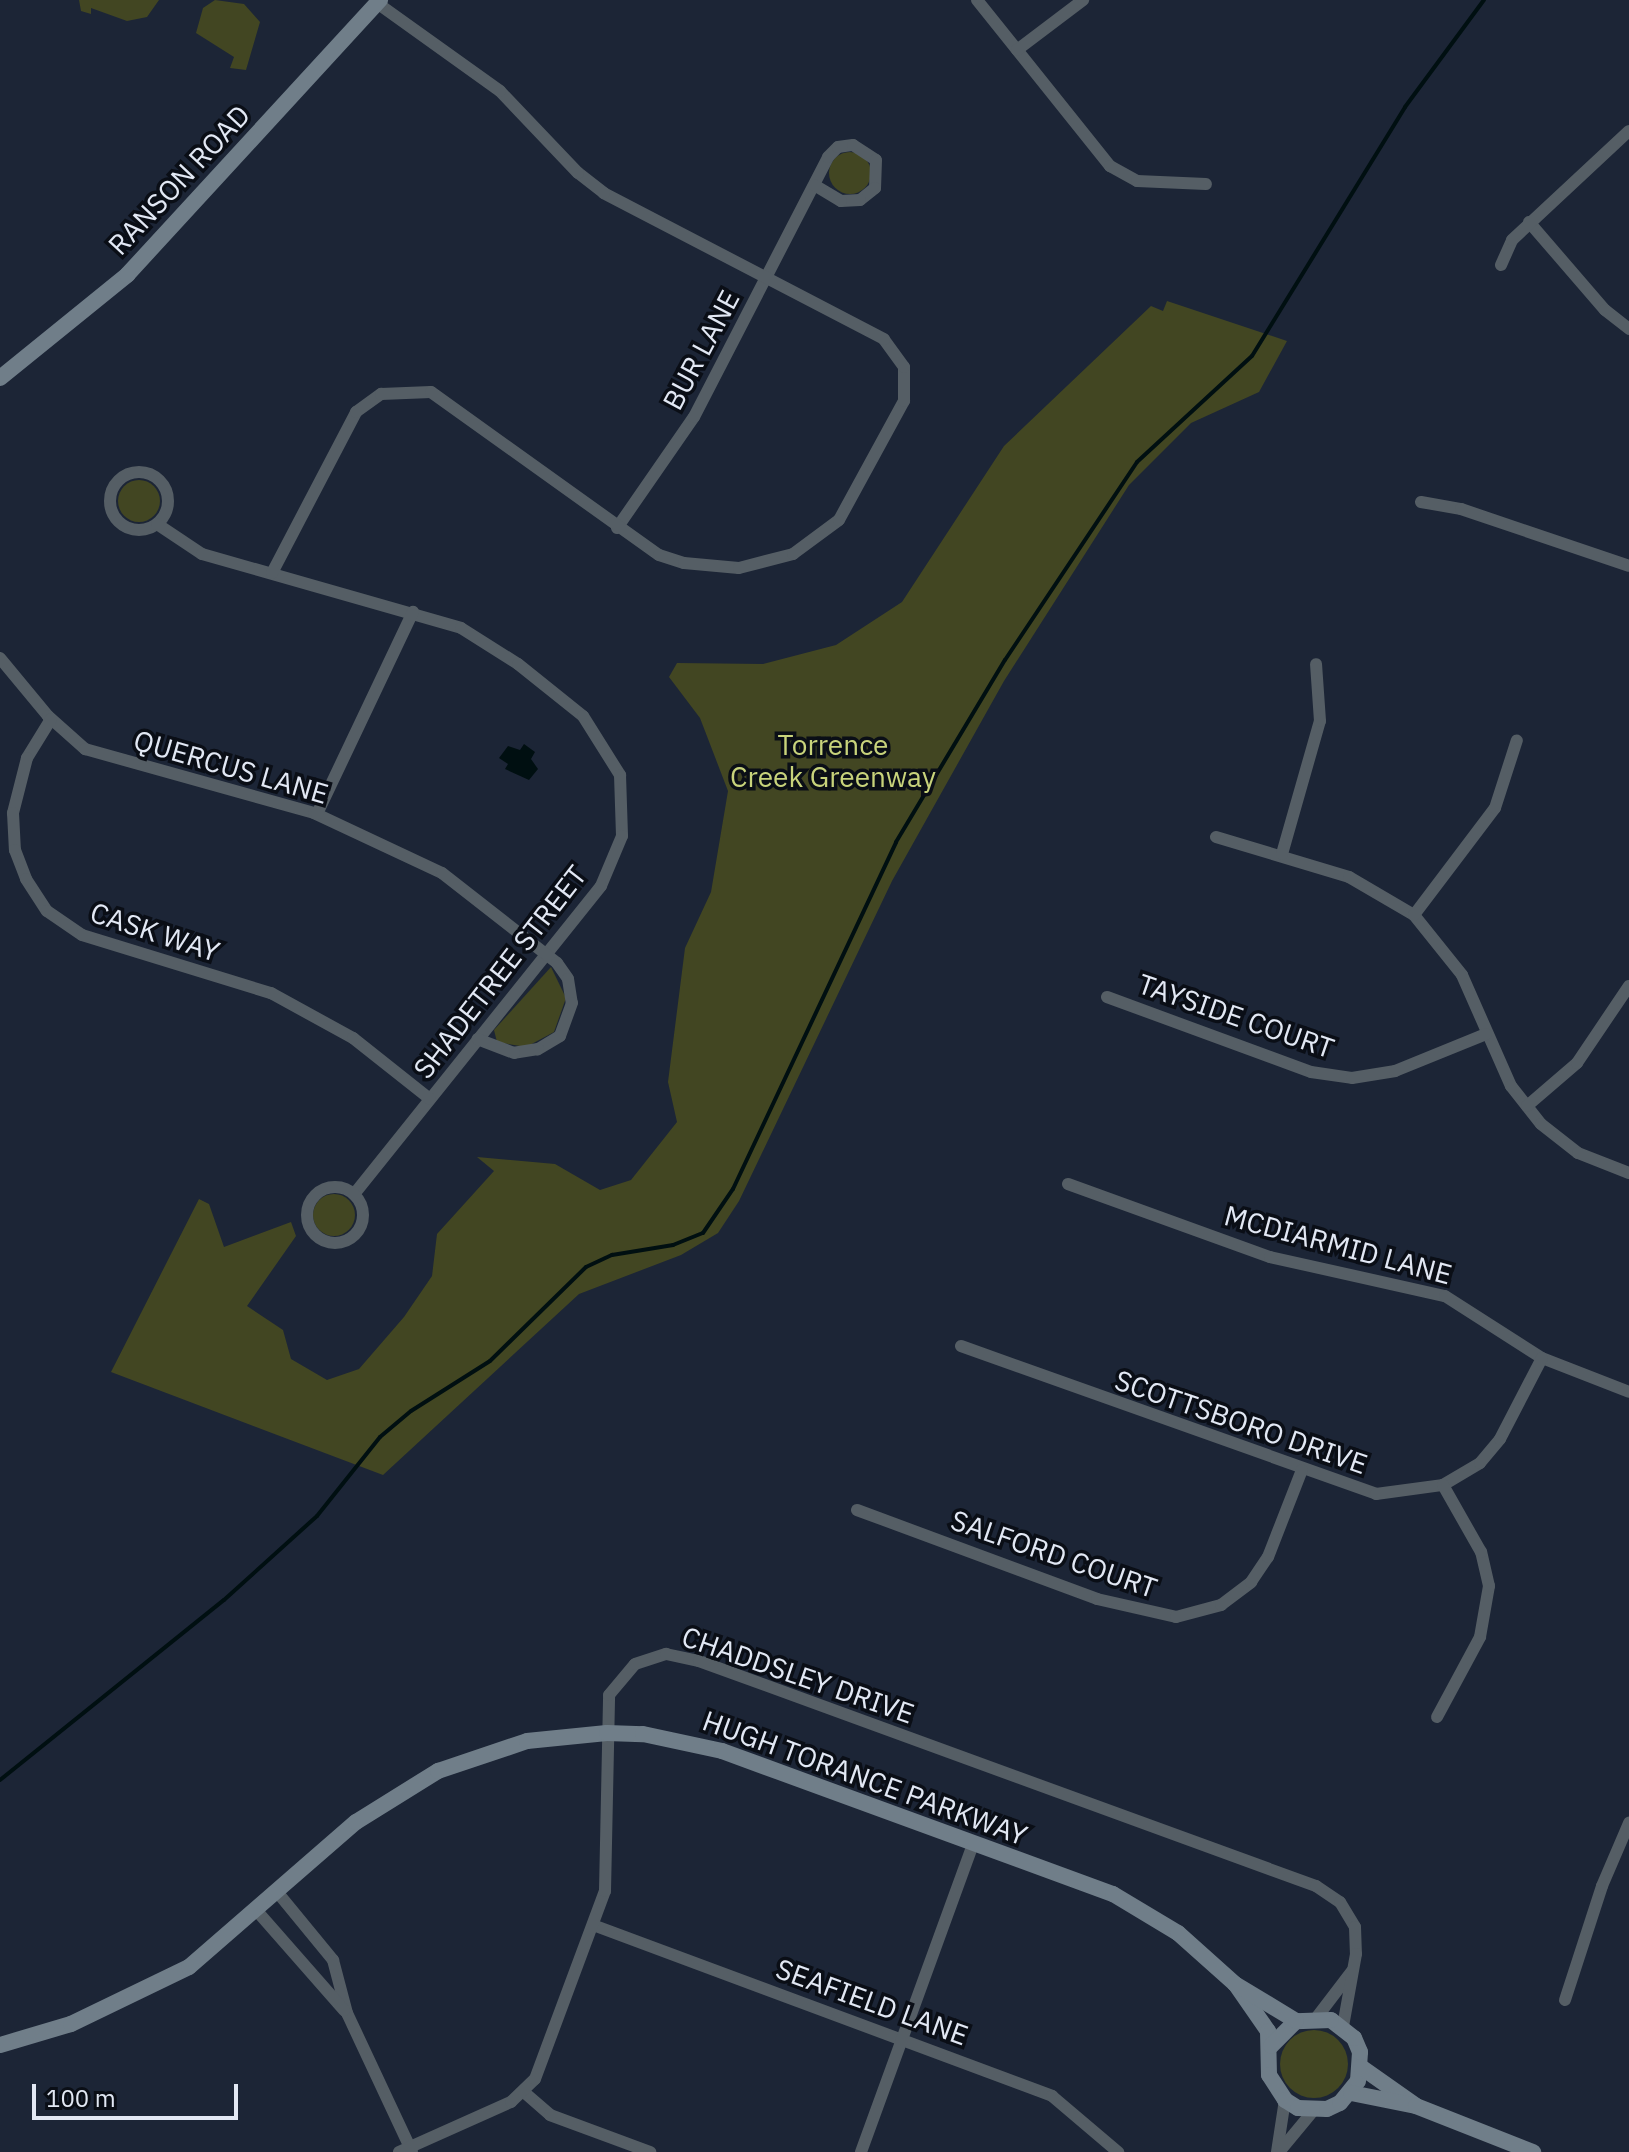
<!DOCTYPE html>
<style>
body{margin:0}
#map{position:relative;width:1629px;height:2152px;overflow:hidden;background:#1c2536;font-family:"IBM Plex Sans",sans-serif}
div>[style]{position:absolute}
.green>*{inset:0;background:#424622}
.round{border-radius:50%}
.water>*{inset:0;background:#000f11}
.stream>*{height:4px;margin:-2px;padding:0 2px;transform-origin:2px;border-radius:2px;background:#000f11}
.street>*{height:12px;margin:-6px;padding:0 6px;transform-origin:6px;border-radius:6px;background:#555e65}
.street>.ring{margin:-6px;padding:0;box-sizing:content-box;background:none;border:12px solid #555e65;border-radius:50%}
.secondary>*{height:16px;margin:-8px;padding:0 8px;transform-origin:8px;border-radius:8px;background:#707e89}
span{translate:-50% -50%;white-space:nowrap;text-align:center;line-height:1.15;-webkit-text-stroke:7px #0a0e16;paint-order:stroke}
.street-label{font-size:28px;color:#e2e8f4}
.park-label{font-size:28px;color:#c8d37b}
.scale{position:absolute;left:32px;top:2084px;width:206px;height:36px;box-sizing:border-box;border:4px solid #e2e8f4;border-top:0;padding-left:10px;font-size:24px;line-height:28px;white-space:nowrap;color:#e2e8f4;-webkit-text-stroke:6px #0a0e16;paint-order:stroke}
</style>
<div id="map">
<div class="green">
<div style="clip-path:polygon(79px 0,159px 0,147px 17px,127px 21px,91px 8px,91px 14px,81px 11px)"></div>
<div style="clip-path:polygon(215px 0,244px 4px,260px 22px,246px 70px,230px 68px,234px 57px,196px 33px,203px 8px)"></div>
<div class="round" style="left:829px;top:152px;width:42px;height:42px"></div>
<div style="clip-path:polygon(1167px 301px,1287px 341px,1259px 392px,1191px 423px,1129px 485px,1004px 681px,892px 881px,739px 1201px,718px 1233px,681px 1255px,579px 1294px,383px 1475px,111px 1372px,199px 1199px,209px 1204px,224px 1247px,291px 1222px,296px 1236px,247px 1306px,283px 1330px,291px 1359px,327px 1380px,359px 1369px,404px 1317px,432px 1276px,437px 1234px,494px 1171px,477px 1157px,555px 1164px,600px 1190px,631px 1180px,677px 1122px,668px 1082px,685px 948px,711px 892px,728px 791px,700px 718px,669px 677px,677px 663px,763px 664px,836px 645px,902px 602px,1004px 446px,1151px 306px,1163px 311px)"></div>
<div class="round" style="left:118px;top:480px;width:42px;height:42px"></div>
<div style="clip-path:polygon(551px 967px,566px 998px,554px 1032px,526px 1047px,497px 1042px,494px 1030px)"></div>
<div class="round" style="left:313px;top:1194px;width:42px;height:42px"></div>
<div class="round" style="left:1280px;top:2030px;width:68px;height:68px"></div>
</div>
<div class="water">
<div style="clip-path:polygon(524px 744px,535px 752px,531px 759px,538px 769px,529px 780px,505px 769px,508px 764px,499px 758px,508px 746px,520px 750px)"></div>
</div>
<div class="stream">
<div style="left:0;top:1780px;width:287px;rotate:-38.8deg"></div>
<div style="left:224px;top:1600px;width:125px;rotate:-42.1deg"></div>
<div style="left:317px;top:1516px;width:101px;rotate:-51.4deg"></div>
<div style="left:380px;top:1437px;width:40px;rotate:-40deg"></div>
<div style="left:411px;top:1411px;width:93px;rotate:-32.3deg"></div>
<div style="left:490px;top:1361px;width:134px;rotate:-44.4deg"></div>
<div style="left:586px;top:1267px;width:29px;rotate:-25deg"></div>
<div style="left:612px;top:1255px;width:62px;rotate:-9.3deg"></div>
<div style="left:673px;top:1245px;width:32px;rotate:-22deg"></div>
<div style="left:703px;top:1233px;width:53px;rotate:-55.7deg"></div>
<div style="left:733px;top:1189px;width:383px;rotate:-64.8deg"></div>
<div style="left:896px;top:842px;width:212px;rotate:-59.1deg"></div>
<div style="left:1005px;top:660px;width:238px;rotate:-56.3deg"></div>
<div style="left:1137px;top:462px;width:156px;rotate:-42.7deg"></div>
<div style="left:1252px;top:356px;width:292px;rotate:-58.4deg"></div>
<div style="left:1405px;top:107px;width:133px;rotate:-53.6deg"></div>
</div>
<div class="street">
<div style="left:977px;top:0;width:213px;rotate:51.3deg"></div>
<div style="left:1110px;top:166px;width:31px;rotate:29deg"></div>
<div style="left:1137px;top:181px;width:69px;rotate:2.5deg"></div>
<div style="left:1017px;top:50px;width:83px;rotate:-37.1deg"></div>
<div style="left:1529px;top:222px;width:116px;rotate:49.2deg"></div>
<div style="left:1605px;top:310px;width:31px;rotate:38deg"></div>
<div style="left:1501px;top:265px;width:27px;rotate:-66deg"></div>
<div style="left:1512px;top:240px;width:160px;rotate:-43deg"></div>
<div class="ring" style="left:110px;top:472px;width:46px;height:46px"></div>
<div style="left:1421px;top:502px;width:41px;rotate:9.9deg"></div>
<div style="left:1461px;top:509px;width:177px;rotate:18.7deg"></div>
<div style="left:157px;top:524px;width:54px;rotate:33.7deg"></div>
<div style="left:202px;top:554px;width:269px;rotate:15.9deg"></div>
<div style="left:461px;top:628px;width:67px;rotate:32.3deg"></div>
<div style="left:518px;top:664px;width:83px;rotate:38.7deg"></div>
<div style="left:583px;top:716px;width:70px;rotate:57.9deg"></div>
<div style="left:620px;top:775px;width:61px;rotate:88.1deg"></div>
<div style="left:622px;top:836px;width:54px;rotate:112.8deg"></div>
<div style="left:601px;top:886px;width:395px;rotate:128.7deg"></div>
<div style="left:617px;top:528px;width:135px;rotate:-55.3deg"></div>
<div style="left:694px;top:417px;width:292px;rotate:-62.7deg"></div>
<div style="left:828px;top:157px;width:14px;rotate:-45deg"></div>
<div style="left:838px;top:147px;width:15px;rotate:-8deg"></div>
<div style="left:853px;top:145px;width:27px;rotate:33deg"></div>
<div style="left:876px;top:160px;width:28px;rotate:92deg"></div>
<div style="left:875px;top:188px;width:19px;rotate:141deg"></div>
<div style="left:860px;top:200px;width:19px;rotate:177deg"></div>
<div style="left:841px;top:201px;width:31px;rotate:-149deg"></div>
<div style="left:272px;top:573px;width:182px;rotate:-62.4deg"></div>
<div style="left:356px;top:412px;width:31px;rotate:-36deg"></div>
<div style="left:381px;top:394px;width:50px;rotate:-2.3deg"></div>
<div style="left:431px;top:392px;width:280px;rotate:35.6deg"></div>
<div style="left:659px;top:555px;width:26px;rotate:18deg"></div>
<div style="left:684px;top:563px;width:55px;rotate:5.2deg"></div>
<div style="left:739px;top:568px;width:56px;rotate:-14.5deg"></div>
<div style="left:793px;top:554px;width:57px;rotate:-36.5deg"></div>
<div style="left:839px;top:520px;width:136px;rotate:-61.4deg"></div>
<div style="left:904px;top:401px;width:34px;rotate:-90deg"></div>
<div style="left:904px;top:367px;width:34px;rotate:-126deg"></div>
<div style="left:884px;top:339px;width:316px;rotate:-152.5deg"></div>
<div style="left:604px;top:193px;width:33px;rotate:-142deg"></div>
<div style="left:578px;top:173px;width:113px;rotate:-133.6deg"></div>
<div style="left:500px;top:91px;width:151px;rotate:-144.4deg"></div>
<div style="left:0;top:658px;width:75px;rotate:50.4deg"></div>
<div style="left:48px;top:716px;width:50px;rotate:41.7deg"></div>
<div style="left:85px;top:749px;width:238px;rotate:15.6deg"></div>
<div style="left:314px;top:813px;width:141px;rotate:25.1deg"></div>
<div style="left:442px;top:873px;width:146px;rotate:38deg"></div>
<div style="left:557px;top:963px;width:19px;rotate:55deg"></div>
<div style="left:568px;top:979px;width:24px;rotate:81deg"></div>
<div style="left:572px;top:1003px;width:35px;rotate:110deg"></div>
<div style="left:560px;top:1036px;width:26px;rotate:149deg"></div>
<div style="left:538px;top:1049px;width:24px;rotate:171deg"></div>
<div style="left:514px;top:1053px;width:39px;rotate:-159deg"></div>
<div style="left:51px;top:719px;width:46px;rotate:121.6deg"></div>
<div style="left:27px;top:758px;width:57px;rotate:104.3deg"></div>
<div style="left:13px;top:813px;width:37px;rotate:87deg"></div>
<div style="left:15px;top:850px;width:31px;rotate:69deg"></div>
<div style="left:26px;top:879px;width:38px;rotate:57deg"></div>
<div style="left:47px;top:911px;width:42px;rotate:34.4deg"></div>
<div style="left:82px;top:935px;width:198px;rotate:17.1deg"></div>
<div style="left:271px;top:993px;width:94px;rotate:28.8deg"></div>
<div style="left:353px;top:1038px;width:98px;rotate:38.4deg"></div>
<div style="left:317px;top:814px;width:224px;rotate:-64.6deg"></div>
<div style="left:1216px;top:837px;width:139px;rotate:16.7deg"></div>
<div style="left:1349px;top:877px;width:75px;rotate:30.3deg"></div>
<div style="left:1414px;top:915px;width:77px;rotate:51.3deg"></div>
<div style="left:1462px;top:975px;width:121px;rotate:66.2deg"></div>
<div style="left:1511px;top:1086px;width:48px;rotate:51.7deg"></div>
<div style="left:1541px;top:1124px;width:47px;rotate:38.1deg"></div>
<div style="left:1578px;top:1153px;width:55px;rotate:21.4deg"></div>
<div style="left:1282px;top:854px;width:138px;rotate:-74.1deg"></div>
<div style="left:1320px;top:721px;width:57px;rotate:-94deg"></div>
<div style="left:1414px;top:915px;width:134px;rotate:-52.9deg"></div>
<div style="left:1495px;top:808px;width:71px;rotate:-72.1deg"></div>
<div style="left:1107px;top:997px;width:217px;rotate:20.2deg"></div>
<div style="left:1311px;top:1072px;width:41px;rotate:8.3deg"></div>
<div style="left:1352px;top:1078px;width:44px;rotate:-9.2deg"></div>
<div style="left:1395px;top:1071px;width:98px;rotate:-22.1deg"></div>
<div style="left:1527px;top:1106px;width:66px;rotate:-40.7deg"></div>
<div style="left:1577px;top:1063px;width:93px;rotate:-56deg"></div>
<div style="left:1068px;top:1184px;width:215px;rotate:19.9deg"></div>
<div style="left:1270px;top:1257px;width:179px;rotate:12.6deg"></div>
<div style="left:1445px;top:1296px;width:115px;rotate:32.6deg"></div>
<div style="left:1542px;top:1358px;width:93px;rotate:21.3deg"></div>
<div class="ring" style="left:307px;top:1187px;width:44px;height:44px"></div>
<div style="left:961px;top:1346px;width:441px;rotate:19.6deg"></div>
<div style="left:1376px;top:1494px;width:68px;rotate:-7.7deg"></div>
<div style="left:1443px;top:1485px;width:43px;rotate:-30.7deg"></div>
<div style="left:1480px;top:1463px;width:31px;rotate:-50deg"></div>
<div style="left:1500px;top:1439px;width:91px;rotate:-62.6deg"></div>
<div style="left:857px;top:1510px;width:256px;rotate:20.3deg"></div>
<div style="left:1097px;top:1599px;width:81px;rotate:12.8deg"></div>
<div style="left:1176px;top:1617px;width:47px;rotate:-14.9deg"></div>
<div style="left:1221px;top:1605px;width:38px;rotate:-37deg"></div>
<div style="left:1251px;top:1582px;width:30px;rotate:-56deg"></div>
<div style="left:1268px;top:1557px;width:93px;rotate:-68.7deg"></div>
<div style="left:1437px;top:1717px;width:91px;rotate:-61.7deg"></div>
<div style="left:1480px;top:1637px;width:52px;rotate:-80deg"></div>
<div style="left:1489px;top:1586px;width:35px;rotate:-103deg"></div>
<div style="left:1481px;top:1552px;width:77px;rotate:-119.6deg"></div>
<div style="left:278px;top:1893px;width:87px;rotate:50.6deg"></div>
<div style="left:333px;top:1960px;width:55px;rotate:75.2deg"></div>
<div style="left:347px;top:2013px;width:153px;rotate:64.9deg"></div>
<div style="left:257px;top:1911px;width:132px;rotate:48.7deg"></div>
<div style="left:593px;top:1925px;width:490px;rotate:20.4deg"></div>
<div style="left:1052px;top:2096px;width:87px;rotate:40.3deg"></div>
<div style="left:1565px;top:2000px;width:120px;rotate:-72deg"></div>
<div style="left:1602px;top:1886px;width:69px;rotate:-66.8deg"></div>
<div style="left:1317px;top:2017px;width:58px;rotate:-52.7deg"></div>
<div style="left:525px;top:2093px;width:33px;rotate:41deg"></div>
<div style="left:550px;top:2115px;width:107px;rotate:20.3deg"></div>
<div style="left:399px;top:2152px;width:123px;rotate:-24.1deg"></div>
<div style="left:511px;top:2102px;width:33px;rotate:-44deg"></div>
<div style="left:535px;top:2079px;width:201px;rotate:-69.6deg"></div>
<div style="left:605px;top:1891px;width:196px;rotate:-88.8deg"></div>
<div style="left:609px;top:1695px;width:40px;rotate:-50deg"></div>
<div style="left:635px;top:1664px;width:33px;rotate:-18deg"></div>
<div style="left:666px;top:1654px;width:34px;rotate:12deg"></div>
<div style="left:699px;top:1661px;width:657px;rotate:20.04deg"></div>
<div style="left:1316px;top:1886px;width:29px;rotate:34deg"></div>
<div style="left:1340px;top:1902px;width:29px;rotate:59deg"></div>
<div style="left:1355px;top:1927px;width:27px;rotate:88deg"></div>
<div style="left:1356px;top:1954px;width:73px;rotate:100.2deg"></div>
<div style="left:861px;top:2152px;width:327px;rotate:-70deg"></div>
<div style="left:1277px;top:2152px;width:53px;rotate:-81.3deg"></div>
<div style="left:1279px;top:2152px;width:53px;rotate:-50.3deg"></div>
</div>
<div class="secondary">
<div style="left:0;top:378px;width:164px;rotate:-39deg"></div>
<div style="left:127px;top:275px;width:374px;rotate:-47.4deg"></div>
<div style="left:1236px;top:1985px;width:56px;rotate:55.2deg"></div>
<div style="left:1268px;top:2031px;width:44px;rotate:88.7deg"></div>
<div style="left:1269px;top:2075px;width:30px;rotate:57deg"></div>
<div style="left:1285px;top:2100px;width:15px;rotate:32deg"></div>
<div style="left:1298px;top:2108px;width:29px;rotate:2deg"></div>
<div style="left:1327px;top:2109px;width:14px;rotate:-25deg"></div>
<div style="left:1340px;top:2103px;width:28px;rotate:-51deg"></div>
<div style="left:1358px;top:2081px;width:29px;rotate:-86deg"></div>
<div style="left:1360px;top:2052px;width:15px;rotate:-113deg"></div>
<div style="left:1354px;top:2038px;width:29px;rotate:-142deg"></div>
<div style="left:1331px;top:2020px;width:35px;rotate:178deg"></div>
<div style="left:1296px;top:2021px;width:35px;rotate:135deg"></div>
<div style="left:0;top:2045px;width:74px;rotate:-16.5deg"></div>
<div style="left:71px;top:2024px;width:131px;rotate:-25.8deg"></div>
<div style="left:189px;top:1967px;width:221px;rotate:-41deg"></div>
<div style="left:356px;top:1822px;width:97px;rotate:-31.9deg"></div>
<div style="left:438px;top:1771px;width:94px;rotate:-18.6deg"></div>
<div style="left:527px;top:1741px;width:80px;rotate:-5.7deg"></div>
<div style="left:607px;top:1733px;width:36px;rotate:2deg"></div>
<div style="left:643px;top:1734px;width:81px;rotate:12.1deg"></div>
<div style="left:722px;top:1751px;width:416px;rotate:20.1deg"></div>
<div style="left:1113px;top:1894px;width:76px;rotate:31deg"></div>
<div style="left:1178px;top:1933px;width:76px;rotate:41.8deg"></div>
<div style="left:1235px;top:1984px;width:71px;rotate:31.2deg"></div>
<div style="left:1361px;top:2067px;width:66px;rotate:35.1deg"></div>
<div style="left:1351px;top:2093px;width:66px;rotate:11.3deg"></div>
<div style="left:1416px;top:2106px;width:126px;rotate:21.5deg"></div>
</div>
<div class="street-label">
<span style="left:179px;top:180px;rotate:-47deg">RANSON ROAD</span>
<span style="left:701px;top:350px;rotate:-62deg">BUR LANE</span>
<span style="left:231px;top:767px;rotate:16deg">QUERCUS LANE</span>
<span style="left:155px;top:932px;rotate:18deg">CASK WAY</span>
<span style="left:500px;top:972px;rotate:-52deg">SHADETREE STREET</span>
<span style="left:1236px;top:1016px;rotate:19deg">TAYSIDE COURT</span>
<span style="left:1338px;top:1245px;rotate:15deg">MCDIARMID LANE</span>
<span style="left:1241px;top:1422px;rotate:19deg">SCOTTSBORO DRIVE</span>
<span style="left:1054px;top:1554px;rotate:19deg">SALFORD COURT</span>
<span style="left:798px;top:1675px;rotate:19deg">CHADDSLEY DRIVE</span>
<span style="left:865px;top:1778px;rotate:20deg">HUGH TORANCE PARKWAY</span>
<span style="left:872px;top:2002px;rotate:20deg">SEAFIELD LANE</span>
</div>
<div class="park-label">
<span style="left:833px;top:761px">Torrence<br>Creek Greenway</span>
</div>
<div class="scale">100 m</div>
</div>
